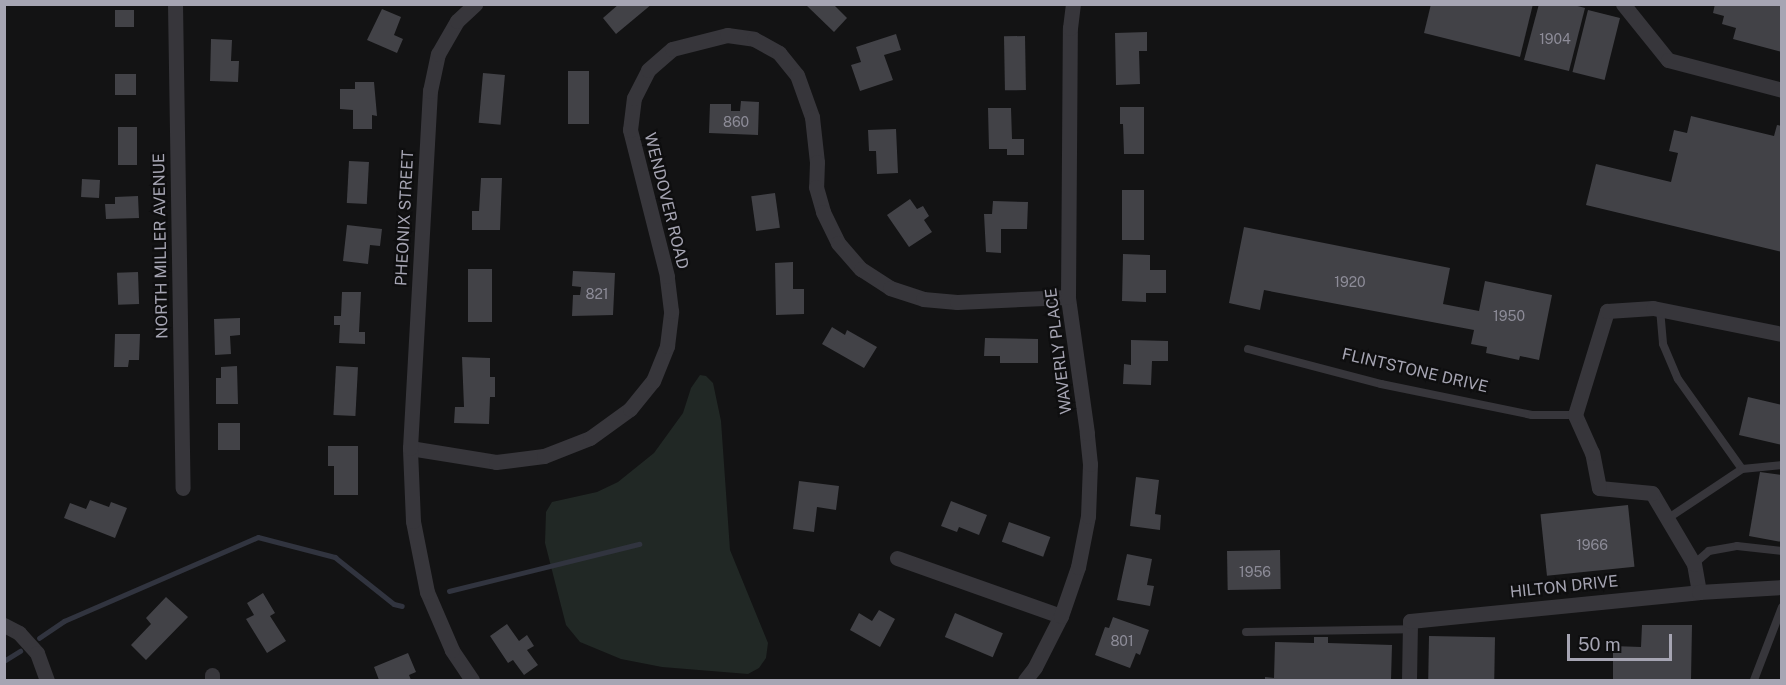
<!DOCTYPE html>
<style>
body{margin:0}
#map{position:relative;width:1786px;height:685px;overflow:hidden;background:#131314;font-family:"Public Sans",sans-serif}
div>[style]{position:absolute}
.green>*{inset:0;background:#212825}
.stream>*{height:4.5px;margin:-2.25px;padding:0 2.25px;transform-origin:2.25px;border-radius:2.25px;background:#31343f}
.building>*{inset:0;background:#424247;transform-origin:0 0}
.lane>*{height:8px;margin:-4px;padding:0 4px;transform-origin:4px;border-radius:4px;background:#37363b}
.street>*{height:15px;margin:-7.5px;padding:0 7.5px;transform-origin:7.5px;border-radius:7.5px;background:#37363b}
span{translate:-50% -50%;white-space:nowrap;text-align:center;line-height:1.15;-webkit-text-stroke:4.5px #0e0e0f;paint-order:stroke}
.number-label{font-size:14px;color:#8d8c98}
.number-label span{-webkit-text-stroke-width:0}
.street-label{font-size:16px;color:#a6a5b3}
.frame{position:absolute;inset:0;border:6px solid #a6a5b3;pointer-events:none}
.scale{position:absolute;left:1567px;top:634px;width:105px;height:27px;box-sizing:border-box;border:3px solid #a6a5b3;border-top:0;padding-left:8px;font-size:18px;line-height:21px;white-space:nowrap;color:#a6a5b3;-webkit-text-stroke:4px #0e0e0f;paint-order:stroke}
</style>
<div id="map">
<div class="green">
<div style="clip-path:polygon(700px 375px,706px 376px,713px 383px,721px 421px,730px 550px,768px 643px,766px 658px,759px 668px,748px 674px,662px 667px,621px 659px,580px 642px,566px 625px,545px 543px,546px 512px,552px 502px,597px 492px,618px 482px,654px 453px,683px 413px,691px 388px)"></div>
</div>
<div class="stream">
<div style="left:449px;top:591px;width:196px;rotate:-13.9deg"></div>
<div style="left:39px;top:638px;width:30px;rotate:-34deg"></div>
<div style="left:64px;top:621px;width:211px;rotate:-23.4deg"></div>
<div style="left:258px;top:537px;width:80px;rotate:14.6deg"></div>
<div style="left:335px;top:557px;width:75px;rotate:38.5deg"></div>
<div style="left:394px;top:604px;width:8px;rotate:14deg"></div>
<div style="left:4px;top:661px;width:19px;rotate:-32deg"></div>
</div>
<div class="building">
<div style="clip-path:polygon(619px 4px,652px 4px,616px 34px,603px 18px)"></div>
<div style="clip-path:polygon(805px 4px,833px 4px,847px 18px,834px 32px)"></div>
<div style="clip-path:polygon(1431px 4px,1533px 4px,1520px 57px,1424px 33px)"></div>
<div style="clip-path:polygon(1539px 4px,1570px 4px,1585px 8px,1569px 71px,1524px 60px)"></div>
<div style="clip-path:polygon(1715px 4px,1782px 4px,1782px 52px,1733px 39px,1736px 28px,1722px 24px,1724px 16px,1713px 13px)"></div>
<div style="clip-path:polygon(382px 9px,401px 17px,394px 35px,403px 39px,397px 53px,367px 40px)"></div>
<div style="left:115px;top:10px;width:19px;height:17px"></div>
<div style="left:1588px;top:10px;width:33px;height:64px;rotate:14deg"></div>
<div style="clip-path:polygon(1147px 32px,1147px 51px,1139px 51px,1140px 84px,1116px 85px,1115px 33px)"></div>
<div style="clip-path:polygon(896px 34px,901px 50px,884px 55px,893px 80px,860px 91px,851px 65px,861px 62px,856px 47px)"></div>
<div style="left:1025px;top:36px;width:54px;height:21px;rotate:89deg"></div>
<div style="clip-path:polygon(211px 39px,232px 40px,231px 61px,239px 61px,238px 82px,210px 81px)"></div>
<div style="left:568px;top:71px;width:21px;height:53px"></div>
<div style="left:483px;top:73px;width:22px;height:50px;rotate:5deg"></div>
<div style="left:115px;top:74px;width:21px;height:21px"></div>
<div style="clip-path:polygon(355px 82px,374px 82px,377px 116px,372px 115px,372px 129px,353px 129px,353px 110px,340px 109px,340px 89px,355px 89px)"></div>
<div style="clip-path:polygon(741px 101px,759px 102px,758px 135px,709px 133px,710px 104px,731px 104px,731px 111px,740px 111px)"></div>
<div style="clip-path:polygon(1120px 107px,1144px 107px,1144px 154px,1124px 154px,1123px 124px,1120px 124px)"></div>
<div style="clip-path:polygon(988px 108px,1011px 108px,1012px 139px,1024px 139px,1024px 155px,1007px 155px,1007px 149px,989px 149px)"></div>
<div style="clip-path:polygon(1691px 116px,1774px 136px,1777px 125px,1782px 126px,1782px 252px,1586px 205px,1596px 164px,1671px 182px,1678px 153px,1669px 151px,1674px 130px,1687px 133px)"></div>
<div style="left:118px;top:127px;width:19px;height:38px"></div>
<div style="clip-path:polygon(896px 129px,898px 173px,877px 174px,876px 151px,869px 151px,868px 130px)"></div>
<div style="left:349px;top:161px;width:20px;height:42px;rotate:3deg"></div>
<div style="clip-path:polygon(481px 178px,502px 178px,500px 230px,472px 230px,472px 211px,479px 211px)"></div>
<div style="left:82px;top:179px;width:18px;height:18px;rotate:3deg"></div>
<div style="left:1122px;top:190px;width:22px;height:50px"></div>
<div style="left:775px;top:193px;width:35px;height:24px;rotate:82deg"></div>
<div style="clip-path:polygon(138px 196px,139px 218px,106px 219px,105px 204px,115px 204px,115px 197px)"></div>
<div style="clip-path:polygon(910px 199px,917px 209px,923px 206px,929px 216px,924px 220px,932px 232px,909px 247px,887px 215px)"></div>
<div style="clip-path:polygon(993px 201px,1028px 202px,1027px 229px,1001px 229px,1001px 253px,986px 252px,984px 214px,992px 214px)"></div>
<div style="clip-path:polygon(347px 225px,382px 229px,380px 246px,370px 245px,368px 264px,343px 261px)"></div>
<div style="clip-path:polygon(1244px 227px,1450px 268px,1443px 304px,1479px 311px,1485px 281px,1552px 295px,1539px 360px,1520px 356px,1519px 360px,1486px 353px,1487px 347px,1471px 344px,1474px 330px,1264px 290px,1260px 310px,1229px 303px)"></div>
<div style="clip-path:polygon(1123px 254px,1150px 255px,1150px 270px,1166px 270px,1166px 293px,1146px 293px,1146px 302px,1122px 301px)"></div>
<div style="clip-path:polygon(793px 262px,793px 289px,804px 289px,804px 314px,776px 315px,775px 263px)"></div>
<div style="left:468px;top:269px;width:24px;height:53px"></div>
<div style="clip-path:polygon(573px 271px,615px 273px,613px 315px,572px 316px,573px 295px,580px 295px,581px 287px,572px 286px)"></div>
<div style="left:138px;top:272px;width:32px;height:21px;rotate:88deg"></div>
<div style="clip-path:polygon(342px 292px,361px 292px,359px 332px,365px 332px,365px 344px,339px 343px,340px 325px,334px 325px,334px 316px,341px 316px)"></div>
<div style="clip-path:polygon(240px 318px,240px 335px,230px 336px,231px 354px,215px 355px,214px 319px)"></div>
<div style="clip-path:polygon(832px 327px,845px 335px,847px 330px,877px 347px,864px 368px,822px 344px)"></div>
<div style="clip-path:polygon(115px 334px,140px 334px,139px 360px,129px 360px,128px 367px,114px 367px)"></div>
<div style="clip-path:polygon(985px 338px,1038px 339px,1038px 363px,1000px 363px,1000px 356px,984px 356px)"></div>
<div style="clip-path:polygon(1131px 340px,1168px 341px,1168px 361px,1152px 361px,1151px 385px,1123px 384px,1124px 364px,1131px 365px)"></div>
<div style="clip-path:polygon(462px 357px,490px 358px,490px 377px,495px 377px,495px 397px,490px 397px,489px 424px,454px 423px,455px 407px,464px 407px)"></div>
<div style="clip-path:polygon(237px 366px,238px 404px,216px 404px,216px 378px,221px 378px,221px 367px)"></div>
<div style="left:336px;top:366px;width:22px;height:49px;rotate:3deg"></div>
<div style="clip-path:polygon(1748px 397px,1782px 405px,1782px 445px,1739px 435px)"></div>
<div style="left:240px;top:423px;width:27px;height:22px;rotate:90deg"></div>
<div style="clip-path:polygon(328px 446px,358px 446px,358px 495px,334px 495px,334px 466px,328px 466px)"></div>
<div style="clip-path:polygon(1760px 472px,1782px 475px,1782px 542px,1749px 536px)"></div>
<div style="clip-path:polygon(1136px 477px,1159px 480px,1155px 514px,1161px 515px,1160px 530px,1130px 526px)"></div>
<div style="clip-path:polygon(799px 481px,839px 486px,836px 510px,817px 507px,814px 532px,793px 529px)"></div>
<div style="clip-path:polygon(90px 500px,109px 507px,111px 502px,127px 508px,115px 538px,64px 518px,70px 503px,86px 509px)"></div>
<div style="clip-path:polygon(951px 501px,987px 515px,979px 535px,959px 527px,957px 532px,941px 526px)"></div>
<div style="left:1628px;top:505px;width:62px;height:88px;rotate:84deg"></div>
<div style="left:1009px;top:522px;width:44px;height:21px;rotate:20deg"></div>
<div style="left:1280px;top:550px;width:39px;height:53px;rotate:89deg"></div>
<div style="clip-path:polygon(1127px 554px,1152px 559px,1147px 585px,1154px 586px,1150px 606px,1117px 600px)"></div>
<div style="clip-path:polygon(263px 593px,275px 613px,270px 616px,286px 641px,267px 653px,246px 619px,254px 615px,247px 603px)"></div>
<div style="clip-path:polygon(166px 597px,188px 617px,146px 660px,131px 645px,151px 624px,146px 618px)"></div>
<div style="clip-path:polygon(879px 610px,895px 619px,880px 647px,850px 630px,859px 613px,872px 621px)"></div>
<div style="left:955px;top:613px;width:52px;height:26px;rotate:23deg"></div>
<div style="clip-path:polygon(1113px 617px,1149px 630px,1140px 655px,1136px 653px,1130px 668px,1095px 655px,1105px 627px,1109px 628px)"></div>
<div style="clip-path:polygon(507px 624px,519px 641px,527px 635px,534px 646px,527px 650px,538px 665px,524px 675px,513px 660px,508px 663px,490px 636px)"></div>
<div style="clip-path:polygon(1642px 625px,1692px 625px,1691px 680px,1613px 680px,1613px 646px,1641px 647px)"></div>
<div style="left:1429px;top:636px;width:66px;height:44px;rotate:1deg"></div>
<div style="clip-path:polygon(1314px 637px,1328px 637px,1328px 643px,1392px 645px,1391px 680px,1265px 680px,1265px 677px,1274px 678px,1275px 642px,1314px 643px)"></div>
<div style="clip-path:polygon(408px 653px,416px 672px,409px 675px,411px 680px,379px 680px,374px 667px)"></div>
</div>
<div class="lane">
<div style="left:1660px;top:309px;width:35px;rotate:85deg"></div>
<div style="left:1663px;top:344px;width:38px;rotate:67deg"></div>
<div style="left:1678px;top:379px;width:110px;rotate:54.6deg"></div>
<div style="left:1248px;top:349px;width:138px;rotate:14.7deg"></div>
<div style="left:1381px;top:384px;width:154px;rotate:11.6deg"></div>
<div style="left:1532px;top:415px;width:43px"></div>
<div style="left:1667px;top:519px;width:90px;rotate:-33.7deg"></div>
<div style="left:1742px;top:469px;width:40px;rotate:-5.7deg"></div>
<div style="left:1694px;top:564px;width:20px;rotate:-41deg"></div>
<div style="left:1709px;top:551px;width:28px;rotate:-10deg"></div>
<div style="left:1737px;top:546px;width:45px;rotate:6.3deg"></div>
<div style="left:1246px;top:632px;width:164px;rotate:-1deg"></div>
<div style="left:1754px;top:680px;width:78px;rotate:-69deg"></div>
</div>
<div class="street">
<div style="left:175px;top:4px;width:484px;rotate:89.1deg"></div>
<div style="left:1623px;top:4px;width:72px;rotate:51.2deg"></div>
<div style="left:1668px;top:60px;width:118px;rotate:14.7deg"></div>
<div style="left:410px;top:448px;width:87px;rotate:9.2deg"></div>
<div style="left:496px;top:462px;width:48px;rotate:-7.1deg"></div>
<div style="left:544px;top:456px;width:49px;rotate:-21.4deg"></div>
<div style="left:590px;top:438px;width:49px;rotate:-35.9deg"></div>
<div style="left:630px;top:409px;width:36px;rotate:-51deg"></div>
<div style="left:653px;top:381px;width:38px;rotate:-68deg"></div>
<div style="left:667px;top:346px;width:35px;rotate:-83deg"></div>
<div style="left:671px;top:311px;width:35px;rotate:-97deg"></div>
<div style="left:667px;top:276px;width:151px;rotate:-104.2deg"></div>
<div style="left:630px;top:130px;width:32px;rotate:-83deg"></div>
<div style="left:634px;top:98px;width:31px;rotate:-63deg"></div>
<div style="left:648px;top:70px;width:32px;rotate:-41deg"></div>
<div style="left:672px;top:49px;width:57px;rotate:-14.3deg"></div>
<div style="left:727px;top:35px;width:27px;rotate:8deg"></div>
<div style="left:754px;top:39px;width:29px;rotate:29deg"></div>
<div style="left:779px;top:53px;width:28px;rotate:51deg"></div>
<div style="left:797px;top:75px;width:45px;rotate:70.3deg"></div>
<div style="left:812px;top:117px;width:45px;rotate:83.7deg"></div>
<div style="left:817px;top:162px;width:25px;rotate:92deg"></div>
<div style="left:816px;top:187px;width:26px;rotate:74deg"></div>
<div style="left:823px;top:212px;width:34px;rotate:64deg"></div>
<div style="left:838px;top:243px;width:35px;rotate:49deg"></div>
<div style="left:861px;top:269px;width:35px;rotate:33deg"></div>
<div style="left:890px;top:288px;width:35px;rotate:18deg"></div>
<div style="left:923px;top:299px;width:34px;rotate:5deg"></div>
<div style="left:957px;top:302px;width:111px;rotate:-2.6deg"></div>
<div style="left:897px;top:558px;width:174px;rotate:19.5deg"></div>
<div style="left:1699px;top:592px;width:28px;rotate:-100deg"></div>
<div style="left:1694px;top:564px;width:82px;rotate:-120.6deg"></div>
<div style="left:1652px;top:493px;width:53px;rotate:-174.6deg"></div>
<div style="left:1599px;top:488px;width:36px;rotate:-101deg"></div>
<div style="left:1592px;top:453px;width:42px;rotate:-114.1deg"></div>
<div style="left:1575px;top:415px;width:109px;rotate:-72.9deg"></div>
<div style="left:1607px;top:311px;width:46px;rotate:-3.7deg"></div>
<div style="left:1653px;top:308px;width:132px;rotate:11.4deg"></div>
<div style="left:4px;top:625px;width:17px;rotate:28deg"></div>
<div style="left:19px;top:633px;width:27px;rotate:48deg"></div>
<div style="left:37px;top:653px;width:29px;rotate:70deg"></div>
<div style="left:212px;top:680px;width:5px;rotate:-90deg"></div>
<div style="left:472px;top:680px;width:36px;rotate:-124deg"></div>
<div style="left:452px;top:650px;width:63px;rotate:-113.3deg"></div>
<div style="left:427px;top:592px;width:72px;rotate:-101.2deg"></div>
<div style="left:413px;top:521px;width:73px;rotate:-92.4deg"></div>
<div style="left:410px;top:448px;width:358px;rotate:-86.8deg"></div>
<div style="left:430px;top:91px;width:38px;rotate:-78deg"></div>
<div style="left:438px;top:54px;width:38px;rotate:-60deg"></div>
<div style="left:457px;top:21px;width:25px;rotate:-43deg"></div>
<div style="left:1025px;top:680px;width:16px;rotate:-52deg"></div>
<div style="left:1035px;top:667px;width:57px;rotate:-63deg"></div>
<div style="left:1061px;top:616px;width:52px;rotate:-70.9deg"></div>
<div style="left:1078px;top:567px;width:52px;rotate:-78.9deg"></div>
<div style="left:1088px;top:516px;width:52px;rotate:-87.8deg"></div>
<div style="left:1090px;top:464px;width:31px;rotate:-96deg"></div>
<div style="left:1087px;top:433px;width:137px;rotate:-98deg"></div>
<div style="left:1068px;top:297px;width:269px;rotate:-89.6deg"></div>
<div style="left:1070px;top:28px;width:24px;rotate:-83deg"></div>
<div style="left:1409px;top:680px;width:59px;rotate:-89deg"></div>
<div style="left:1410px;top:621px;width:290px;rotate:-5.7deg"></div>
<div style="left:1699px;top:592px;width:83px;rotate:-3.4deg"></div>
</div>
<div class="number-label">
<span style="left:1555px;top:39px">1904</span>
<span style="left:736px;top:122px">860</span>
<span style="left:1350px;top:282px">1920</span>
<span style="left:597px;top:294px">821</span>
<span style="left:1509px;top:316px">1950</span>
<span style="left:1592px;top:545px">1966</span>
<span style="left:1255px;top:572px">1956</span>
<span style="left:1122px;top:641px">801</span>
</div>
<div class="street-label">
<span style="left:666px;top:201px;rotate:76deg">WENDOVER ROAD</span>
<span style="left:405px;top:218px;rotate:-87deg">PHEONIX STREET</span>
<span style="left:161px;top:246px;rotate:-91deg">NORTH MILLER AVENUE</span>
<span style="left:1059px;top:351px;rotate:-97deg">WAVERLY PLACE</span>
<span style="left:1415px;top:371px;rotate:13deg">FLINTSTONE DRIVE</span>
<span style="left:1564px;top:587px;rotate:-6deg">HILTON DRIVE</span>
</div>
<div class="frame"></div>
<div class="scale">50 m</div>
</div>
